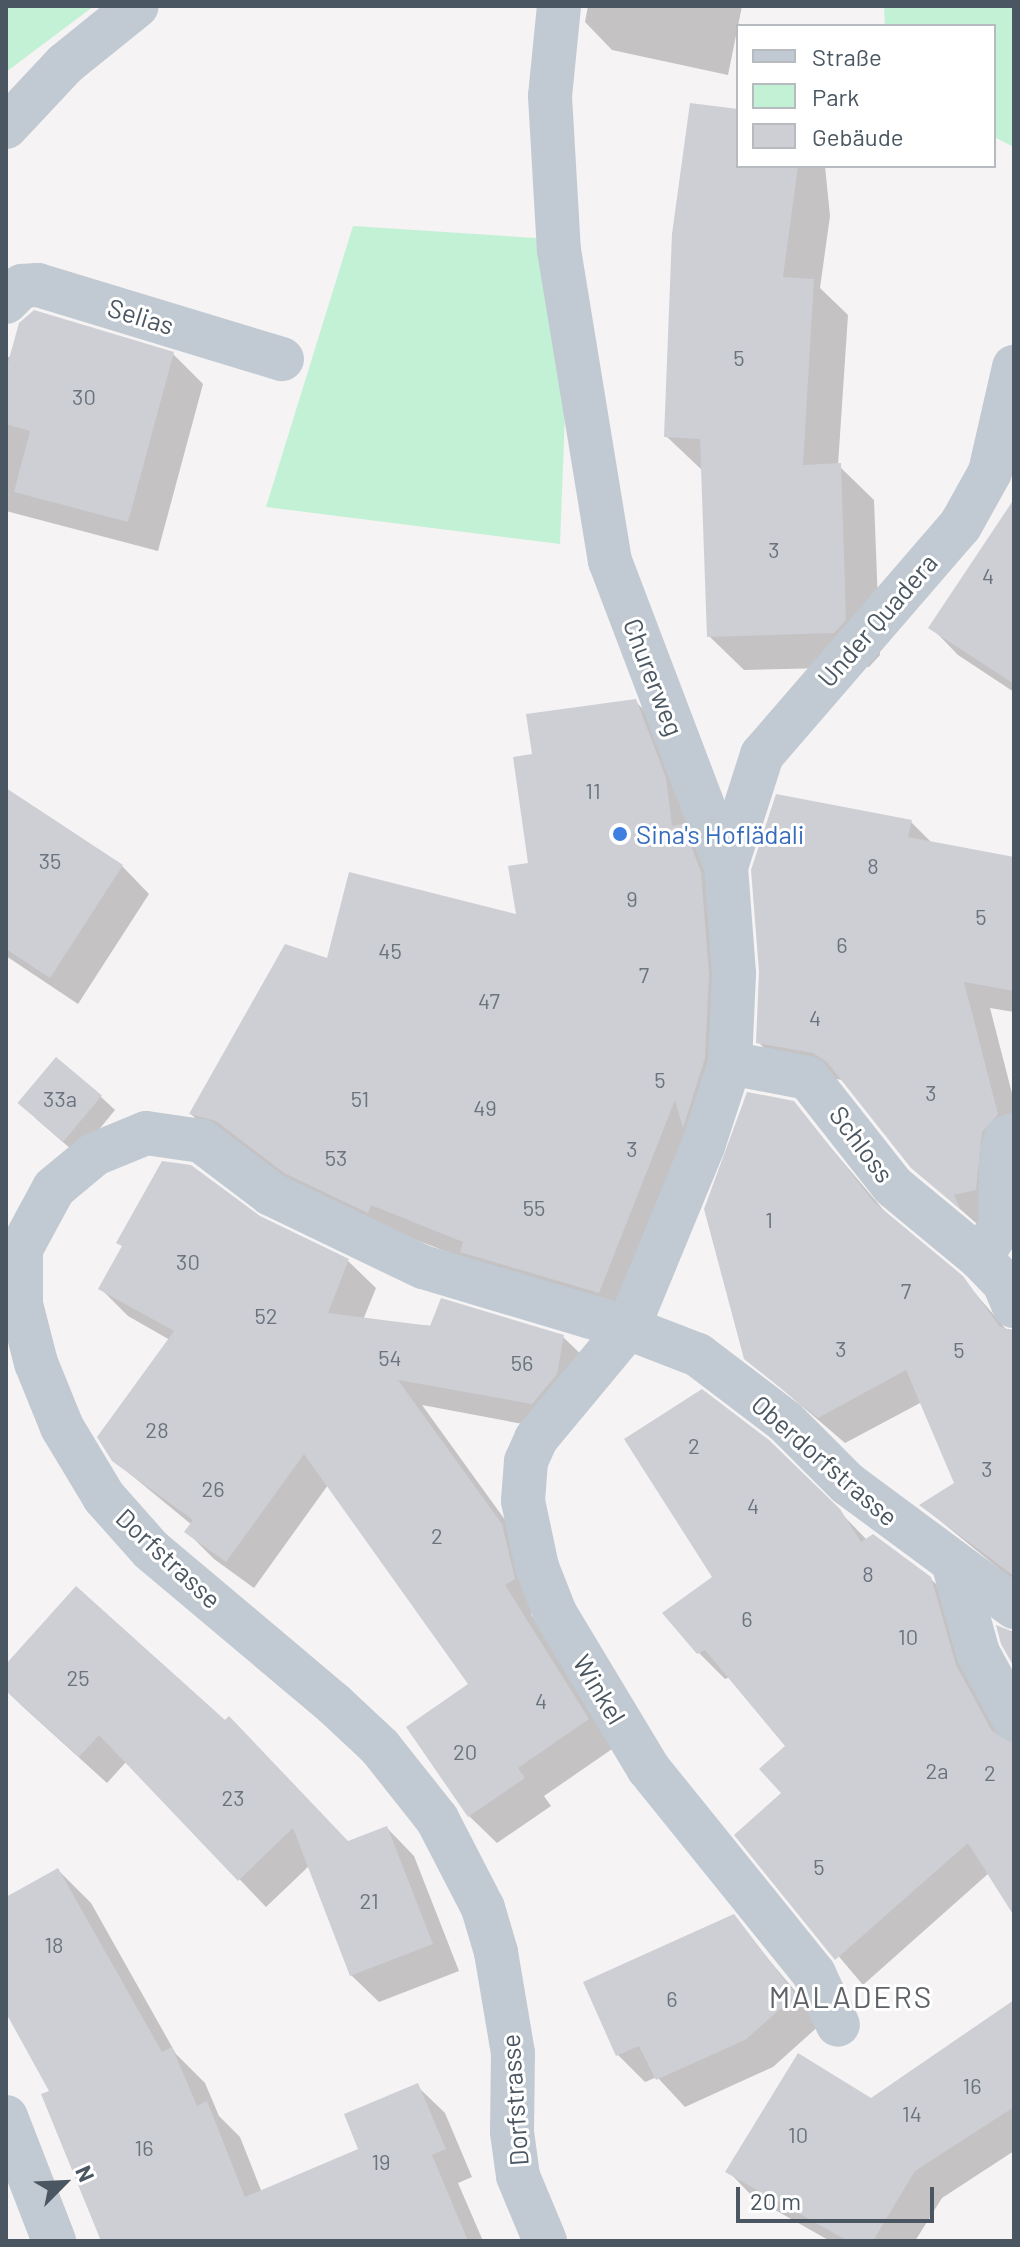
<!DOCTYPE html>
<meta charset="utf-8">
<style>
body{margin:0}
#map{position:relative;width:1020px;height:2247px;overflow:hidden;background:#f5f3f3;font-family:Barlow,sans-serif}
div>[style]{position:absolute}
.green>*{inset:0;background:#c3f1d5}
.shadow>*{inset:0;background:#0003}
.building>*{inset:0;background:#cdcfd5;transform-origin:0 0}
.minor>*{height:44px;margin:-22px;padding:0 22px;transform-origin:22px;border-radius:22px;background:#c1cad2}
.dots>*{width:22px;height:22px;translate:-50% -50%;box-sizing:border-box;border:4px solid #fff;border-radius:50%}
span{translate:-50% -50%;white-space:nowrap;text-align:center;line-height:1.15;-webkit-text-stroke:6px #fff;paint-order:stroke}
.number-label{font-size:22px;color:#6b747e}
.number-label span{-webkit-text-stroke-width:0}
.street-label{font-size:26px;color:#4a5661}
.shop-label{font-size:26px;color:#366cbe}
.left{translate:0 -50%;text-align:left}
.quarter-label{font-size:30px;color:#5f6368;letter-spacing:2px}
.frame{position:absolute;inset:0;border:8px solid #4a5661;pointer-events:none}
.legend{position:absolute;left:736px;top:24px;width:260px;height:144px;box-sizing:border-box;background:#fff;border:2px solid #b7bbc0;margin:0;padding:10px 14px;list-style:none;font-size:24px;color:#4a5661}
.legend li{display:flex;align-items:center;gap:16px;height:40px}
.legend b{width:40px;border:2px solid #b7bbc0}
.north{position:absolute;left:24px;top:2143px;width:80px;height:80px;-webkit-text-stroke:6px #fff;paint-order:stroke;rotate:66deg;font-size:22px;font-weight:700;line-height:32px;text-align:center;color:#4a5661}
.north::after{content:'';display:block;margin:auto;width:28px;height:36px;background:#4a5661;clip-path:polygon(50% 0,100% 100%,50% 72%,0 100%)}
.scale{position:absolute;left:736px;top:2187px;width:198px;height:36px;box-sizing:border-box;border:4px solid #4a5661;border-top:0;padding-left:10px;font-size:24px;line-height:28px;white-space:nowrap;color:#4a5661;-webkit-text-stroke:6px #fff;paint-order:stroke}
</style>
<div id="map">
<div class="green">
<div style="clip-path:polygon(6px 6px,94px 6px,6px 72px)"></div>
<div style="clip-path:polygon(884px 6px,1014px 6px,1014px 147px,994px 137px,994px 26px,885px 26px)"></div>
<div style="clip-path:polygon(353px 226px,536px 238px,566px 389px,560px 544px,266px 507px)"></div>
</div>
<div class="shadow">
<div style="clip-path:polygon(588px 6px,742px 6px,728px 75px,612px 50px,585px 22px)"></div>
<div style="clip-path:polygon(738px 111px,738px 166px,825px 166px,830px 216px,820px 288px,848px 315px,838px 465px,874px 500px,880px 655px,869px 667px,744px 670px,709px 636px,703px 471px,666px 436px)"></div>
<div style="clip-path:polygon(173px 354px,203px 384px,158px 551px,6px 511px,6px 357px)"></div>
<div style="clip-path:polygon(1014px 526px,1014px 692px,958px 655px,931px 627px)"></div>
<div style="clip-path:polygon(635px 701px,665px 731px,694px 809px,738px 1005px,628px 1322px,401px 1234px,398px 1241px,220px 1143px,191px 1114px,328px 961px,518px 917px,530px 865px,535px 756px)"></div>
<div style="clip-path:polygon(6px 790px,122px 866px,149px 894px,78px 1004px,6px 956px)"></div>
<div style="clip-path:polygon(911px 822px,932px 843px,1014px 859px,1014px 1012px,990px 1008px,1014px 1101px,1014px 1149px,1001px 1245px,912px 1167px,842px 1080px,786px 1069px,758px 1042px)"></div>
<div style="clip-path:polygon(100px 1096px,115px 1110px,78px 1155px,35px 1118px)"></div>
<div style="clip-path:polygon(793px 1103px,892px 1220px,962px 1278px,1006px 1329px,1014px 1330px,1014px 1581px,922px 1506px,957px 1484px,922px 1402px,845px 1443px,746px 1358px)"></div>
<div style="clip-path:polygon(259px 1218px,348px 1261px,376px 1288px,363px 1320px,563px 1337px,591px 1364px,560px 1431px,422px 1405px,529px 1553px,541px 1606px,531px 1614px,615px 1747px,544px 1796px,551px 1806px,497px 1843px,469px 1816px,409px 1727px,471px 1684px,328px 1485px,254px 1588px,214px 1559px,187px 1532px,192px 1525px,113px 1460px,170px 1340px,128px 1316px,101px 1289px,123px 1247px,118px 1242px)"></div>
<div style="clip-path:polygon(839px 1511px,867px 1540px,930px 1578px,957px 1605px,982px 1693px,1014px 1745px,1014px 1913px,989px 1873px,863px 1985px,736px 1835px,783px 1793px,788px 1746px,730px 1677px,725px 1679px,699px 1653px)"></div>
<div style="clip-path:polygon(6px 1667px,349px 1843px,387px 1828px,414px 1856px,459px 1971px,379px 2002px,351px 1975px,309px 1866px,266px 1907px,127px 1761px,107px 1783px,22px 1706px,6px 1690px)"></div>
<div style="clip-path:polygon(58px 1870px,91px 1903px,176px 2054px,205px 2083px,219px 2116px,240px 2137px,281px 2241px,103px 2241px,52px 2092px,6px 2008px,6px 1899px)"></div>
<div style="clip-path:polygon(733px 1917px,822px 2023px,773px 2067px,685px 2107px,657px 2077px,645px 2082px,618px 2055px)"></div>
<div style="clip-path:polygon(1014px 2003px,1014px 2151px,942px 2198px,915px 2241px,830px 2241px,754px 2198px,728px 2171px,871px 2100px)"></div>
<div style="clip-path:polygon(417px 2086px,445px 2113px,472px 2177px,458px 2183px,483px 2241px,346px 2241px,361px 2150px)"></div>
</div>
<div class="building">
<div style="clip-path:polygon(690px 103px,738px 109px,738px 166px,798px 166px,783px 277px,814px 279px,803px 465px,841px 463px,846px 620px,834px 633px,707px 637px,700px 439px,664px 437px,672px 234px)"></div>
<div style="clip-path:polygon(34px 310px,174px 352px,128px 522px,14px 492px,30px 431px,6px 424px,6px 370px,19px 323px)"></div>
<div style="clip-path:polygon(1014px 499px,1014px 684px,928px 628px)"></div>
<div style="clip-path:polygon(636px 699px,666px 778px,672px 826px,683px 824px,701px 872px,709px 974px,705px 1058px,683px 1128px,675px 1100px,599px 1293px,460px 1252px,463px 1242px,371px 1205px,368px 1213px,284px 1173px,216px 1121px,189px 1114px,285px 944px,327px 958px,349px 872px,516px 914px,508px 866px,528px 863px,513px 757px,532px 754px,526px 714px)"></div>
<div style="clip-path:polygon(6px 788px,123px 865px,50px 978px,6px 949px)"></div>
<div style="clip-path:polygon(776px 794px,912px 820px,908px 837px,1014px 857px,1014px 991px,964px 982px,998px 1114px,982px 1132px,976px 1190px,954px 1195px,961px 1210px,911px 1168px,827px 1062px,813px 1053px,756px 1043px,759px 972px,751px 870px)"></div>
<div style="left:56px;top:1057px;width:60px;height:60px;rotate:40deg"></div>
<div style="clip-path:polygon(747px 1092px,794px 1101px,874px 1202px,963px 1276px,999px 1326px,1013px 1331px,1014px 1576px,919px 1505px,954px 1483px,906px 1370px,818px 1418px,744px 1359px,704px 1209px)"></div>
<div style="clip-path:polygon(162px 1161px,191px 1165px,260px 1216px,349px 1259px,328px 1313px,430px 1326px,441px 1298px,564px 1335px,557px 1374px,532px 1404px,398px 1380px,502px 1524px,515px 1579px,505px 1585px,589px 1719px,518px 1768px,525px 1778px,468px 1817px,406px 1727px,468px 1684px,304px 1454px,226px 1562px,184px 1532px,193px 1520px,112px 1461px,97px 1437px,174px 1331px,98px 1289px,122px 1246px,116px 1243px)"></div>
<div style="clip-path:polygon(702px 1389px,769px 1440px,840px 1509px,861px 1542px,873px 1534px,931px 1577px,956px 1665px,992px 1731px,1014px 1744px,1014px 1916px,968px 1843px,835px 1960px,734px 1835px,781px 1793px,759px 1769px,785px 1746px,705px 1650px,697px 1654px,662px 1613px,712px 1577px,624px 1439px)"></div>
<div style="clip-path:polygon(76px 1586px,225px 1720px,229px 1716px,348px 1841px,387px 1826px,433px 1944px,350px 1976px,293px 1828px,238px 1881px,99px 1735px,79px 1757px,6px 1691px,6px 1664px)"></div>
<div style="clip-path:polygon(996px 1625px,1014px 1632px,1014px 1667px,1001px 1644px)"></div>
<div style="clip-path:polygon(58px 1868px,162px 2052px,172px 2047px,197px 2106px,207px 2101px,245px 2197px,358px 2149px,344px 2114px,418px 2083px,446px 2149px,432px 2155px,468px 2241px,101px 2241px,41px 2094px,49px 2091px,6px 2013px,6px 1897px)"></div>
<div style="clip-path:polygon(734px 1914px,796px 1995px,745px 2040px,656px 2080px,639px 2046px,616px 2056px,583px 1982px)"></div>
<div style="clip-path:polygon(1014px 2000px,1014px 2107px,915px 2171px,873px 2241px,848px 2241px,725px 2172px,798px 2053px,871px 2098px)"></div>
</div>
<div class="minor">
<div style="left:559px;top:6px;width:90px;rotate:95.7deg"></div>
<div style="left:550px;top:96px;width:154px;rotate:86.7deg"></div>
<div style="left:559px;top:250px;width:315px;rotate:80.7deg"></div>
<div style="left:610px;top:561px;width:327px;rotate:69.2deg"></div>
<div style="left:726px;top:867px;width:107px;rotate:85.7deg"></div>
<div style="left:734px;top:974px;width:89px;rotate:92.6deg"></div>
<div style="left:730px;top:1063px;width:87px;rotate:108deg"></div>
<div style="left:703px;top:1146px;width:197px;rotate:112.4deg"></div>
<div style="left:628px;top:1328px;width:144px;rotate:129.7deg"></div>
<div style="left:536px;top:1439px;width:24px;rotate:114deg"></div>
<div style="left:526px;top:1461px;width:40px;rotate:94.3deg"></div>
<div style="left:523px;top:1501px;width:67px;rotate:78deg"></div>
<div style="left:537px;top:1567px;width:49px;rotate:68.6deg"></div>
<div style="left:555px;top:1613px;width:181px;rotate:59deg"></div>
<div style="left:648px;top:1768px;width:265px;rotate:51.1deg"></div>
<div style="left:814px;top:1974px;width:56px;rotate:64.8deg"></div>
<div style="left:6px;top:127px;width:86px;rotate:-46.9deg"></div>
<div style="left:65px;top:64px;width:92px;rotate:-38.9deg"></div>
<div style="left:6px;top:302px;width:23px;rotate:-45deg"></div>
<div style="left:22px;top:286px;width:16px;rotate:-4deg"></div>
<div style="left:38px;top:285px;width:255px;rotate:16.9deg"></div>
<div style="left:726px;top:867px;width:118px;rotate:-72.2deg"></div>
<div style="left:762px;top:755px;width:303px;rotate:-49.2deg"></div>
<div style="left:960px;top:526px;width:62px;rotate:-60.9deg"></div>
<div style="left:990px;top:472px;width:108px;rotate:-77.1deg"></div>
<div style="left:730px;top:1063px;width:79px;rotate:10.9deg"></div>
<div style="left:808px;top:1078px;width:137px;rotate:51.8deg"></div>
<div style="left:893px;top:1186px;width:113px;rotate:39.6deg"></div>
<div style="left:980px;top:1258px;width:35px;rotate:46deg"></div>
<div style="left:1004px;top:1283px;width:25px;rotate:67deg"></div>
<div style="left:980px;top:1258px;width:37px;rotate:-57deg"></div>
<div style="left:1000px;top:1227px;width:69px;rotate:-89.2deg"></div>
<div style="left:1001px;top:1158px;width:21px;rotate:-76deg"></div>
<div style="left:1006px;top:1138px;width:9px;rotate:-21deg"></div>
<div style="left:954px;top:1566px;width:90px;rotate:74.6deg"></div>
<div style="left:978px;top:1653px;width:75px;rotate:61.4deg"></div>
<div style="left:6px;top:2117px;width:133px;rotate:68.8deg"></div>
<div style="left:545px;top:2241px;width:70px;rotate:-112.6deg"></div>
<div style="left:518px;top:2176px;width:44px;rotate:-97.8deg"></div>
<div style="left:512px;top:2132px;width:79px;rotate:-89.3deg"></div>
<div style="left:513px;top:2053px;width:102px;rotate:-99.6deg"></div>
<div style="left:496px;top:1952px;width:46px;rotate:-106.5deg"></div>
<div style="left:483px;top:1908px;width:100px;rotate:-117.3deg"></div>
<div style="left:437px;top:1819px;width:92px;rotate:-128.4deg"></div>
<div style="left:380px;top:1747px;width:63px;rotate:-136.9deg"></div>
<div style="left:334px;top:1704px;width:239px;rotate:-139.9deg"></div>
<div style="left:151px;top:1550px;width:71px;rotate:-131.6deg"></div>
<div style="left:104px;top:1497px;width:82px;rotate:-121deg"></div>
<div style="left:62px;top:1427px;width:69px;rotate:-112.1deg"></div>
<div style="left:36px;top:1363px;width:61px;rotate:-104.3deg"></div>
<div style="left:21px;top:1304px;width:55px;rotate:-90deg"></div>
<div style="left:21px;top:1249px;width:69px;rotate:-61.6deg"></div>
<div style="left:54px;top:1188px;width:53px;rotate:-39.7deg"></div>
<div style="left:95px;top:1154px;width:55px;rotate:-22.4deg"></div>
<div style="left:146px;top:1133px;width:56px;rotate:8.3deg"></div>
<div style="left:201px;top:1141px;width:88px;rotate:37.1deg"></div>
<div style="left:271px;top:1194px;width:169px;rotate:25.7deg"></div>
<div style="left:423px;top:1267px;width:214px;rotate:16.6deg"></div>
<div style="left:628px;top:1328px;width:75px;rotate:21.1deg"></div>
<div style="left:698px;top:1355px;width:109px;rotate:37.2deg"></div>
<div style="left:785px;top:1421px;width:89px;rotate:45deg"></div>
<div style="left:848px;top:1484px;width:207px;rotate:36.5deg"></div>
</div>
<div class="dots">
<div style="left:620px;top:834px;background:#3f7fe0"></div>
</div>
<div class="number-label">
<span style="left:739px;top:358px">5</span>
<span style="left:84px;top:397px">30</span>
<span style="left:774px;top:550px">3</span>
<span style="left:988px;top:576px">4</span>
<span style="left:593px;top:791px">11</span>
<span style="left:50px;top:861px">35</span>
<span style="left:873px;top:866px">8</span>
<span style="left:632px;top:899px">9</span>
<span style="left:981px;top:917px">5</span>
<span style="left:842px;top:945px">6</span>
<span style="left:390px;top:951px">45</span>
<span style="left:644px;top:975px">7</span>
<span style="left:489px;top:1001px">47</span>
<span style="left:815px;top:1018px">4</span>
<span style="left:660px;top:1080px">5</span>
<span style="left:931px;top:1093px">3</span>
<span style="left:60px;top:1099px">33a</span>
<span style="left:360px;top:1099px">51</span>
<span style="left:485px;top:1108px">49</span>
<span style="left:632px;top:1149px">3</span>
<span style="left:336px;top:1158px">53</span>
<span style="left:534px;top:1208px">55</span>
<span style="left:769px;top:1220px">1</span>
<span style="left:188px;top:1262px">30</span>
<span style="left:906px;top:1291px">7</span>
<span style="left:266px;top:1316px">52</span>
<span style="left:841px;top:1349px">3</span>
<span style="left:959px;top:1350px">5</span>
<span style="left:390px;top:1358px">54</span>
<span style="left:522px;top:1363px">56</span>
<span style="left:157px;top:1430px">28</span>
<span style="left:694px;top:1446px">2</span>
<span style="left:987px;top:1469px">3</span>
<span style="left:213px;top:1489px">26</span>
<span style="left:753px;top:1506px">4</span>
<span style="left:437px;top:1536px">2</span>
<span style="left:868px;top:1574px">8</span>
<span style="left:747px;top:1619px">6</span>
<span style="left:908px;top:1637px">10</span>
<span style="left:78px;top:1678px">25</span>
<span style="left:541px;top:1701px">4</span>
<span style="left:465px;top:1752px">20</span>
<span style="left:937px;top:1771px">2a</span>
<span style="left:990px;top:1773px">2</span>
<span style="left:233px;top:1798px">23</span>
<span style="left:819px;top:1867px">5</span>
<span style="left:369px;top:1901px">21</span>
<span style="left:54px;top:1945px">18</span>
<span style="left:672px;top:1999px">6</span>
<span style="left:972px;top:2086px">16</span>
<span style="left:912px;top:2114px">14</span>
<span style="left:798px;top:2135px">10</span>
<span style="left:144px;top:2148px">16</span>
<span style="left:381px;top:2162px">19</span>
</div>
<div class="street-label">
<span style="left:141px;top:316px;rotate:17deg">Selias</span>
<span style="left:877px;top:620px;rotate:-49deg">Under Quadera</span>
<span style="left:654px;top:677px;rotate:69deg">Churerweg</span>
<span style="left:862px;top:1144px;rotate:53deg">Schloss</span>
<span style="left:825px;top:1460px;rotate:41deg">Oberdorfstrasse</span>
<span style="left:169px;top:1558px;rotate:43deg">Dorfstrasse</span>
<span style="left:600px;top:1689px;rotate:59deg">Winkel</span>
<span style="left:514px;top:2100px;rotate:-94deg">Dorfstrasse</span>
</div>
<div class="shop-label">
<span class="left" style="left:636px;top:834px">Sina's Hoflädali</span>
</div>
<div class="quarter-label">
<span style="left:851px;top:1996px">MALADERS</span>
</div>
<div class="frame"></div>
<ul class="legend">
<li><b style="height:10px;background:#c1cad2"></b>Straße</li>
<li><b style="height:22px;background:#c3f1d5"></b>Park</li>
<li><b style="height:22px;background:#cdcfd5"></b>Gebäude</li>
</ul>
<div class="north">N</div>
<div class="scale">20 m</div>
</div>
